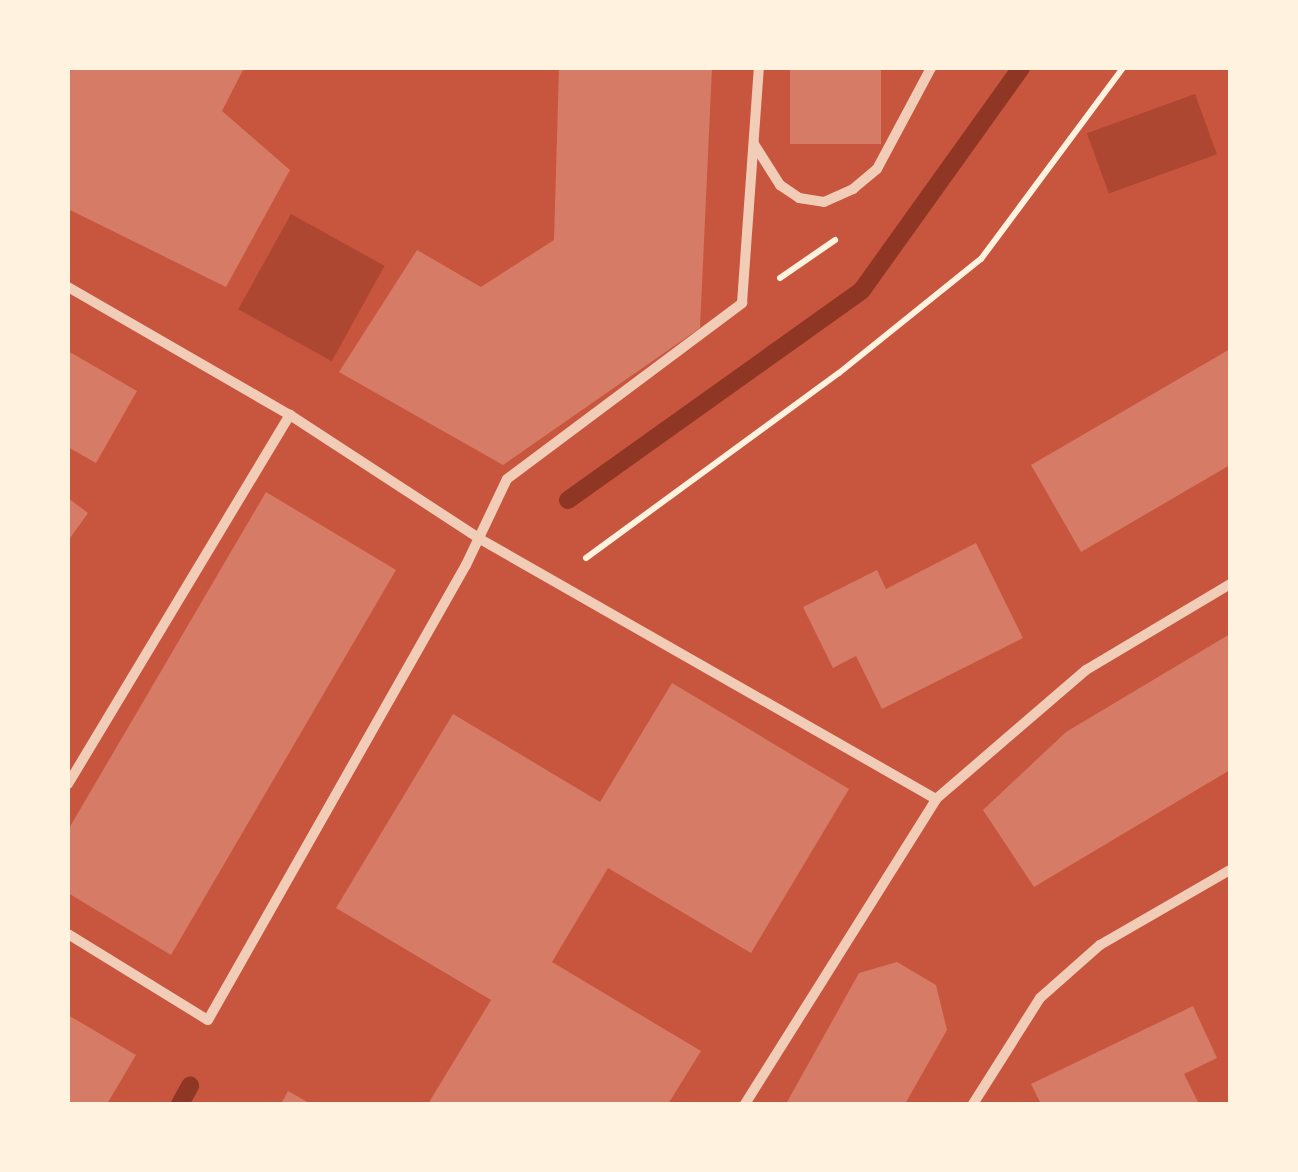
<!DOCTYPE html>
<style>
body{margin:0}
#map{position:relative;width:1298px;height:1172px;overflow:hidden;background:#c8553d;font-family:Montserrat,sans-serif}
div>[style]{position:absolute}
.green>*{inset:0;background:#ae4732;transform-origin:0 0}
.stream>*{height:18px;margin:-9px;padding:0 9px;transform-origin:9px;border-radius:9px;background:#8f3625}
.building>*{inset:0;background:#d67c66;transform-origin:0 0}
.path>*{height:6px;margin:-3px;padding:0 3px;transform-origin:3px;border-radius:3px;background:#fff3e0}
.minor>*{height:10px;margin:-5px;padding:0 5px;transform-origin:5px;border-radius:5px;background:#f1ccb7}
span{translate:-50% -50%;white-space:nowrap;text-align:center;line-height:1.15;-webkit-text-stroke:9px #fff3e0;paint-order:stroke}
.frame{position:absolute;inset:0;border:70px solid #fff3e0;pointer-events:none}
</style>
<div id="map">
<div class="green">
<div style="left:1195px;top:94px;width:64px;height:115px;rotate:70deg"></div>
<div style="left:291px;top:214px;width:107px;height:109px;rotate:29deg"></div>
</div>
<div class="stream">
<div style="left:568px;top:500px;width:361px;rotate:-35.5deg"></div>
<div style="left:862px;top:290px;width:273px;rotate:-54.4deg"></div>
<div style="left:180px;top:1104px;width:21px;rotate:-61deg"></div>
</div>
<div class="building">
<div style="clip-path:polygon(68px 68px,244px 68px,222px 111px,290px 170px,226px 287px,68px 209px)"></div>
<div style="clip-path:polygon(559px 68px,712px 68px,700px 328px,503px 465px,339px 372px,417px 250px,481px 287px,554px 240px)"></div>
<div style="left:790px;top:68px;width:91px;height:76px"></div>
<div style="clip-path:polygon(1230px 349px,1230px 465px,1081px 552px,1031px 465px)"></div>
<div style="clip-path:polygon(68px 351px,137px 391px,96px 463px,68px 447px)"></div>
<div style="clip-path:polygon(266px 492px,396px 570px,171px 955px,68px 893px,68px 830px)"></div>
<div style="clip-path:polygon(68px 498px,88px 513px,68px 541px)"></div>
<div style="clip-path:polygon(976px 543px,1023px 638px,882px 709px,856px 656px,833px 668px,803px 607px,877px 570px,886px 589px)"></div>
<div style="clip-path:polygon(1230px 634px,1230px 770px,1034px 887px,983px 810px,1066px 732px)"></div>
<div style="clip-path:polygon(672px 683px,849px 789px,751px 953px,608px 868px,552px 962px,701px 1051px,668px 1104px,428px 1104px,491px 1000px,336px 908px,453px 714px,600px 802px)"></div>
<div style="clip-path:polygon(897px 962px,936px 985px,947px 1030px,905px 1104px,786px 1104px,859px 973px)"></div>
<div style="clip-path:polygon(1193px 1006px,1217px 1058px,1184px 1074px,1199px 1104px,1041px 1104px,1031px 1084px)"></div>
<div style="clip-path:polygon(68px 1015px,136px 1055px,107px 1104px,68px 1104px)"></div>
<div style="clip-path:polygon(288px 1091px,311px 1104px,281px 1104px)"></div>
</div>
<div class="path">
<div style="left:780px;top:278px;width:67px;rotate:-34.6deg"></div>
<div style="left:586px;top:558px;width:313px;rotate:-36.2deg"></div>
<div style="left:839px;top:373px;width:182px;rotate:-38.8deg"></div>
<div style="left:981px;top:259px;width:238px;rotate:-53.4deg"></div>
</div>
<div class="minor">
<div style="left:754px;top:144px;width:49px;rotate:57.6deg"></div>
<div style="left:780px;top:185px;width:23px;rotate:34deg"></div>
<div style="left:799px;top:198px;width:25px;rotate:9deg"></div>
<div style="left:824px;top:202px;width:32px;rotate:-24deg"></div>
<div style="left:853px;top:189px;width:31px;rotate:-40deg"></div>
<div style="left:877px;top:169px;width:115px;rotate:-61.9deg"></div>
<div style="left:68px;top:287px;width:256px;rotate:30deg"></div>
<div style="left:290px;top:415px;width:227px;rotate:33.1deg"></div>
<div style="left:480px;top:539px;width:525px;rotate:29.69deg"></div>
<div style="left:68px;top:784px;width:431px;rotate:-59deg"></div>
<div style="left:68px;top:934px;width:164px;rotate:31.6deg"></div>
<div style="left:208px;top:1020px;width:523px;rotate:-60.45deg"></div>
<div style="left:466px;top:565px;width:95px;rotate:-64.5deg"></div>
<div style="left:507px;top:479px;width:294px;rotate:-36.8deg"></div>
<div style="left:742px;top:303px;width:236px;rotate:-85.9deg"></div>
<div style="left:745px;top:1104px;width:360px;rotate:-57.9deg"></div>
<div style="left:936px;top:799px;width:198px;rotate:-40.7deg"></div>
<div style="left:1086px;top:670px;width:168px;rotate:-30.8deg"></div>
<div style="left:973px;top:1104px;width:125px;rotate:-57.7deg"></div>
<div style="left:1040px;top:998px;width:80px;rotate:-41.5deg"></div>
<div style="left:1100px;top:945px;width:150px;rotate:-30deg"></div>
</div>
<div class="frame"></div>
</div>
